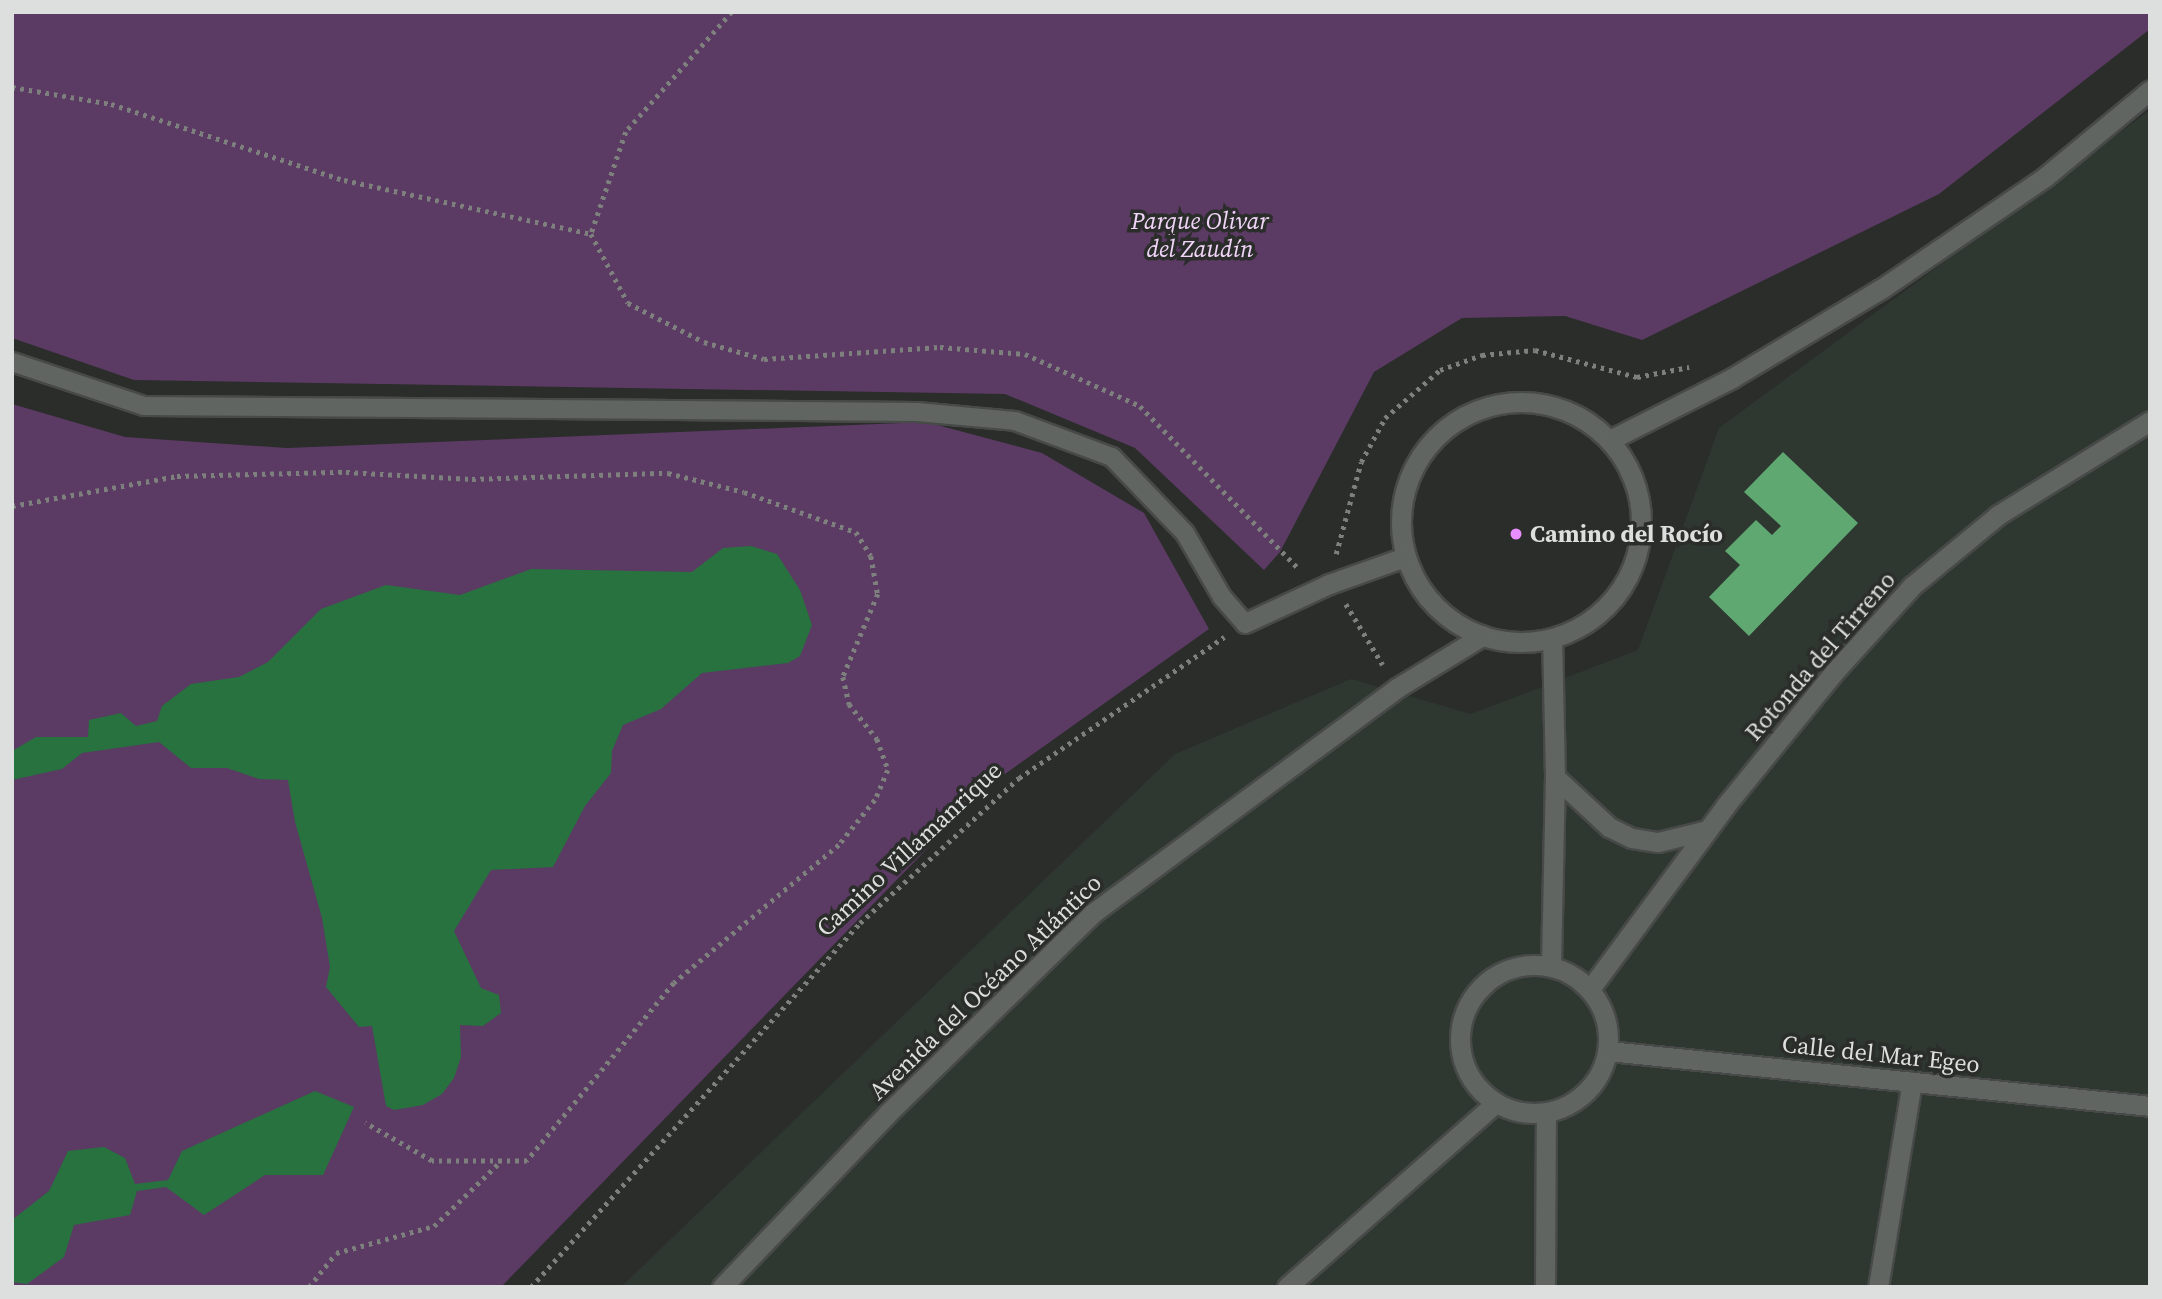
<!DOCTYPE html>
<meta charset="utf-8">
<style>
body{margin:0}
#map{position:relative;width:2162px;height:1299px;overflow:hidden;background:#2a2d2a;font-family:"Source Serif 4",serif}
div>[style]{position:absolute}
.built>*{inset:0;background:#2e3730}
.green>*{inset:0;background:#5b3a63}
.water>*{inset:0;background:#27723f}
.building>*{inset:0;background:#5fa872}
.path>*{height:4.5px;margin-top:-2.25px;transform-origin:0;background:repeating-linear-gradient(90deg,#7e807e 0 3.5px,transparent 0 8.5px)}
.roads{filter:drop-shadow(2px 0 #474a48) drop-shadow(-2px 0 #474a48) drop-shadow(0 2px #474a48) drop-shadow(0 -2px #474a48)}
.service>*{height:18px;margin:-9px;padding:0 9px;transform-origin:9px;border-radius:9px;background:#616561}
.minor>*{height:19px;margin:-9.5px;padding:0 9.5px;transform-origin:9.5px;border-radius:9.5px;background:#616561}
.minor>.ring{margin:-9.5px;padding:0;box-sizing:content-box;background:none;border:19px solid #616561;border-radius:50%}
.dots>*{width:19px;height:19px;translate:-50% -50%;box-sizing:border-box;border:4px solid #2a2d2a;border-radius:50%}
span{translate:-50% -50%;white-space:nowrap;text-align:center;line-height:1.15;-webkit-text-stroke:7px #2a2d2a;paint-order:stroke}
.park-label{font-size:24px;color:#f2d6f9;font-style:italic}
.poi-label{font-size:24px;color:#dddfde;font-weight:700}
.left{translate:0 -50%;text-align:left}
.street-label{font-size:24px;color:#dddfde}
.frame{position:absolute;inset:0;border:14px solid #dddfde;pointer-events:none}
</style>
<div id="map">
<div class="built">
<div style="clip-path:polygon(2150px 110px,2150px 1287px,621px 1287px,1175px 754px,1351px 679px,1471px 714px,1638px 650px,1719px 428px)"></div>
</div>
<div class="green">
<div style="clip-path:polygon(12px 12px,2150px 12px,2150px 29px,1939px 194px,1642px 340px,1565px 316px,1462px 318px,1374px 372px,1280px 552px,1264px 570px,1135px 448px,1005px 394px,134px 380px,12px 338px)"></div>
<div style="clip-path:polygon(12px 404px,125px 437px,287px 448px,926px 422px,1042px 453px,1144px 513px,1209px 629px,988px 786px,501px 1287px,12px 1287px)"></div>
</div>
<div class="water">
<div style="clip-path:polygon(751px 546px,777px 554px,800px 590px,812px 625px,800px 656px,788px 663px,702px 673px,661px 709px,623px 725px,612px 751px,611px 773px,585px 806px,553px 867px,491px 870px,454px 931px,481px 988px,499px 995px,501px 1013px,483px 1026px,460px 1025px,461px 1057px,454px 1078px,442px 1094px,423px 1105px,394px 1110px,386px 1106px,372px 1026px,359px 1027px,326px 987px,330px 967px,322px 918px,295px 822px,288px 780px,259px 779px,227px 768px,191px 768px,159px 742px,82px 753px,62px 769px,12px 780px,12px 751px,36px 737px,88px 737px,89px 720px,121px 713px,136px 726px,157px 721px,162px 706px,191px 684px,239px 677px,268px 662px,321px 609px,386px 585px,460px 595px,531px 569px,692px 572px,723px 548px)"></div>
<div style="clip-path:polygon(315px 1091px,354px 1107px,323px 1175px,265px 1175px,204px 1215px,166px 1187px,137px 1191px,130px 1215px,74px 1225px,64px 1257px,27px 1284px,12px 1282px,12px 1220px,49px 1191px,68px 1151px,104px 1147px,125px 1158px,135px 1184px,168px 1180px,182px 1151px)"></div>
</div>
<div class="building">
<div style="clip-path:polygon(1783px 452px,1858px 523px,1749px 636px,1709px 597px,1740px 565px,1725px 551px,1756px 520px,1772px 535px,1781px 526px,1744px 492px)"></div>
</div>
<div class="path">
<div style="left:732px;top:12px;width:160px;rotate:131.5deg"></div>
<div style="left:626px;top:132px;width:108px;rotate:108.9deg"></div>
<div style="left:591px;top:234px;width:78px;rotate:61.8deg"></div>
<div style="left:628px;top:303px;width:85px;rotate:27.2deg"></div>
<div style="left:704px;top:342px;width:62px;rotate:15.8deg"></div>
<div style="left:764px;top:359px;width:176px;rotate:-3.9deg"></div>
<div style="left:940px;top:347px;width:85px;rotate:4.7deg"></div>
<div style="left:1025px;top:354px;width:126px;rotate:24.3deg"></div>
<div style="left:1140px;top:406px;width:226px;rotate:45.7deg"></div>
<div style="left:12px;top:87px;width:100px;rotate:9.7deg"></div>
<div style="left:111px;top:104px;width:245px;rotate:18.1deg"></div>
<div style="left:344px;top:180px;width:253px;rotate:12.3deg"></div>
<div style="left:12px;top:506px;width:168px;rotate:-10.3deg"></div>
<div style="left:177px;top:476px;width:169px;rotate:-1.4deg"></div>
<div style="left:346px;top:472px;width:126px;rotate:3.2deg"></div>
<div style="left:472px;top:479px;width:196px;rotate:-1.8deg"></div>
<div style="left:668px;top:473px;width:78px;rotate:14deg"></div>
<div style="left:744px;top:492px;width:119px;rotate:19.7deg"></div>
<div style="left:856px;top:532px;width:28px;rotate:58deg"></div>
<div style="left:871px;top:556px;width:39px;rotate:80deg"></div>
<div style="left:878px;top:594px;width:90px;rotate:112.9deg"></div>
<div style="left:843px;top:677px;width:28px;rotate:77deg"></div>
<div style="left:849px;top:704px;width:45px;rotate:51.3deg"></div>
<div style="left:877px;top:739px;width:33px;rotate:70deg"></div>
<div style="left:888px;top:770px;width:33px;rotate:113deg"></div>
<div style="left:875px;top:800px;width:58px;rotate:128.7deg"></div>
<div style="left:839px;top:845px;width:215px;rotate:140.1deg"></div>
<div style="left:674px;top:983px;width:231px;rotate:129.6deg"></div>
<div style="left:527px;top:1161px;width:95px;rotate:180deg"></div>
<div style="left:432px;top:1161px;width:77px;rotate:-150.4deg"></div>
<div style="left:1336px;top:554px;width:95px;rotate:-74.8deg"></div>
<div style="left:1361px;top:462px;width:50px;rotate:-61.4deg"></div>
<div style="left:1385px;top:418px;width:73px;rotate:-41.1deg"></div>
<div style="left:1440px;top:370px;width:45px;rotate:-19.7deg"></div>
<div style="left:1482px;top:355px;width:53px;rotate:-5.4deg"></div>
<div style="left:1535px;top:350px;width:106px;rotate:14.8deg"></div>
<div style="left:1637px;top:377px;width:53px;rotate:-10.9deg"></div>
<div style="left:1346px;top:604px;width:71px;rotate:58.8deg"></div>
<div style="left:309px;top:1287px;width:43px;rotate:-51.5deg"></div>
<div style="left:336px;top:1253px;width:102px;rotate:-15.4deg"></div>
<div style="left:434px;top:1226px;width:92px;rotate:-44.1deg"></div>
<div style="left:531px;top:1287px;width:491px;rotate:-47.9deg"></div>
<div style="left:860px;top:923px;width:215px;rotate:-42.4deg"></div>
<div style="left:1019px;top:778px;width:249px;rotate:-34.5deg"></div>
</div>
<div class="roads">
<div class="service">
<div style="left:12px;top:362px;width:139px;rotate:18.4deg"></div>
<div style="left:144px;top:406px;width:773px;rotate:0.44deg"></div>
<div style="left:917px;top:412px;width:98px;rotate:5.2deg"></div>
<div style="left:1015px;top:421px;width:103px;rotate:20.4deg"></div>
<div style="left:1112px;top:457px;width:105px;rotate:46.2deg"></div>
<div style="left:1185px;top:533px;width:74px;rotate:60deg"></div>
<div style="left:1222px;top:597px;width:35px;rotate:49deg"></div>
</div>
<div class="minor">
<div class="ring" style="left:1401px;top:402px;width:221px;height:221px"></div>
<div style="left:1610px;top:440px;width:137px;rotate:-26.9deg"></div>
<div style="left:1732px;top:378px;width:174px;rotate:-30.9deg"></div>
<div style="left:1881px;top:289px;width:199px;rotate:-34.3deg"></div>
<div style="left:2045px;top:177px;width:136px;rotate:-39.6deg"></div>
<div style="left:1245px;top:623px;width:93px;rotate:-24.9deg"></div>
<div style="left:1329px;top:584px;width:81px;rotate:-19.6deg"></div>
<div style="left:1555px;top:777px;width:74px;rotate:42.8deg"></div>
<div style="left:1609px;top:827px;width:25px;rotate:26deg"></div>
<div style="left:1632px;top:838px;width:26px;rotate:9deg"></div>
<div style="left:1658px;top:842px;width:51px;rotate:-13.5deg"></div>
<div class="ring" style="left:1460px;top:965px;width:129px;height:129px"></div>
<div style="left:1551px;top:966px;width:189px;rotate:-88.8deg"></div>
<div style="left:1555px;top:777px;width:139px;rotate:-91.2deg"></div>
<div style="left:1590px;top:989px;width:229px;rotate:-53.5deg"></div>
<div style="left:1726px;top:805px;width:171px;rotate:-50.9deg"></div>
<div style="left:1834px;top:672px;width:116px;rotate:-47.8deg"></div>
<div style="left:1912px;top:586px;width:112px;rotate:-39.5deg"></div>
<div style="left:1998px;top:515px;width:179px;rotate:-31.7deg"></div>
<div style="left:1608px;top:1051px;width:545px;rotate:5.79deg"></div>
<div style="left:722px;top:1287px;width:240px;rotate:-46.3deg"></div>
<div style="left:888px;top:1113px;width:286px;rotate:-44.3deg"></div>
<div style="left:1093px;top:913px;width:378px;rotate:-36.5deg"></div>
<div style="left:1397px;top:688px;width:100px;rotate:-31.5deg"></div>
<div style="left:1287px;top:1287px;width:278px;rotate:-41.4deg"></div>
<div style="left:1545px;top:1287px;width:174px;rotate:-89.7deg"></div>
<div style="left:1878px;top:1287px;width:208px;rotate:-80.6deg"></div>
</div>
</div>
<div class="dots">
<div style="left:1516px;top:534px;background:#e88eff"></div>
</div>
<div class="park-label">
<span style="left:1200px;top:235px">Parque Olivar<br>del Zaudín</span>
</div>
<div class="poi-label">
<span class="left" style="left:1530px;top:534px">Camino del Rocío</span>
</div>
<div class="street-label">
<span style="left:1820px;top:656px;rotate:-49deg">Rotonda del Tirreno</span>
<span style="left:909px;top:849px;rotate:-43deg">Camino Villamanrique</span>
<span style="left:985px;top:987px;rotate:-44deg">Avenida del Océano Atlántico</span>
<span style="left:1881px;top:1054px;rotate:6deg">Calle del Mar Egeo</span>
</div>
<div class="frame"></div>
</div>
